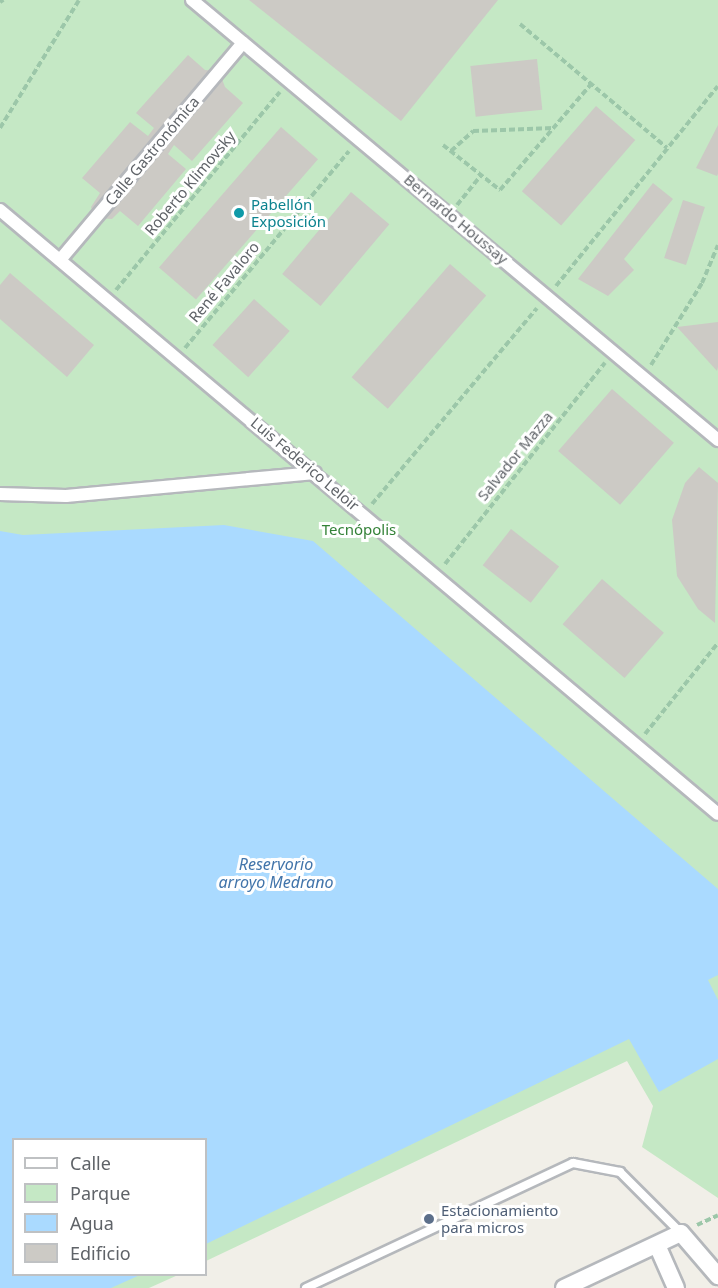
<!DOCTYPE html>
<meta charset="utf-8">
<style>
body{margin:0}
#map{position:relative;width:718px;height:1288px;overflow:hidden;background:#f1efe8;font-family:"Noto Sans",sans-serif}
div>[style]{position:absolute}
.green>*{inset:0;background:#c5e8c5}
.water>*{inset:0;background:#aadaff}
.building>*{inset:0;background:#cccac5;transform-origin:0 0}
.path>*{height:4px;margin-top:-2px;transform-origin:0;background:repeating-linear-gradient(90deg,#9cc7a9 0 6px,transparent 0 9px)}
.roads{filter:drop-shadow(2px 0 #b5b8bc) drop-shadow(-2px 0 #b5b8bc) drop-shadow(0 2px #b5b8bc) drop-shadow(0 -2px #b5b8bc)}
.service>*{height:8px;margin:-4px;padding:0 4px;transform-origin:4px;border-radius:4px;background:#fff}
.pedestrian>*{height:12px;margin:-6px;padding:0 6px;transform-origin:6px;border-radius:6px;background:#fff}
.minor>*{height:16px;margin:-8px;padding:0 8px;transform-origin:8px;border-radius:8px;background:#fff}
.dots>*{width:16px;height:16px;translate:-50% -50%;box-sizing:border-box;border:3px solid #fff;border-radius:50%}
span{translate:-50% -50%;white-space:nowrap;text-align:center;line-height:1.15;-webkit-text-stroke:6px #fff;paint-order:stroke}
.street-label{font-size:15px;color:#5f6368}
.culture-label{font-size:15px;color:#0d838f}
.left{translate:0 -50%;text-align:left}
.park-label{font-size:15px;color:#348238}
.service-label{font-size:15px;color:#4e5e75}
.water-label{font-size:16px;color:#4174aa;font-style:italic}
.legend{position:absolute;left:12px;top:1138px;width:195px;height:138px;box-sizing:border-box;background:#fff;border:2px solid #bfc1c3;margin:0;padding:8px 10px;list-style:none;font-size:18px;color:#5f6368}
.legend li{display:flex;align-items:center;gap:12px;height:30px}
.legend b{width:30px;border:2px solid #bfc1c3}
</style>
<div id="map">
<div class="green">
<div style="clip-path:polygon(0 0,718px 0,718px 1198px,642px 1147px,653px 1106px,627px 1061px,206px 1261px,206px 1140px,14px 1140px,14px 1274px,178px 1275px,149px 1288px,0 1288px)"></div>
</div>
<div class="water">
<div style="clip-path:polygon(224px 525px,313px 541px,718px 889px,718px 975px,708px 980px,718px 1000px,718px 1059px,659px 1092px,629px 1039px,206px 1244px,206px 1140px,14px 1140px,14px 1274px,140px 1275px,111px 1288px,0 1288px,0 531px,23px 535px)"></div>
</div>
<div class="building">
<div style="clip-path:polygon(249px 0,498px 0,401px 121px)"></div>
<div style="clip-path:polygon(188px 55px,205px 70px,219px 71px,225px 87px,243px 103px,192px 161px,174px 145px,168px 154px,186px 169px,138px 226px,120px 211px,112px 219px,95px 218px,91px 207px,100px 193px,82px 178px,130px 122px,148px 136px,154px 128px,136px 113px)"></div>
<div style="left:537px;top:59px;width:51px;height:67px;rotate:84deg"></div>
<div style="left:596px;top:106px;width:52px;height:113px;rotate:41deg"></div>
<div style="clip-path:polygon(718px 125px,718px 174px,717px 176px,696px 168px)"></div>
<div style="left:281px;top:127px;width:49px;height:186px;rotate:41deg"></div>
<div style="clip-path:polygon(653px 183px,673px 199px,624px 259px,634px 270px,608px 296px,578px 279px)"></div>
<div style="left:351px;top:192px;width:50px;height:107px;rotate:40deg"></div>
<div style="left:683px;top:200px;width:23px;height:61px;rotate:18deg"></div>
<div style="left:450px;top:264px;width:48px;height:150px;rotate:41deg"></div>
<div style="clip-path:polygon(10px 273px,94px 345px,67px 377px,0 319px,0 285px)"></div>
<div style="left:254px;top:299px;width:48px;height:62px;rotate:42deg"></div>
<div style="clip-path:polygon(718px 322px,718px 367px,717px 371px,677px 327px)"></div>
<div style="left:612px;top:389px;width:82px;height:82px;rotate:41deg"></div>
<div style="clip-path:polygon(699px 467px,718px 483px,715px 623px,698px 609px,677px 576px,672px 520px,685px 483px)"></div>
<div style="left:511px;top:529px;width:61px;height:46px;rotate:38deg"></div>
<div style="left:602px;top:579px;width:82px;height:60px;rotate:41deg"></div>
</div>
<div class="path">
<div style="left:0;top:2px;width:4px;rotate:-34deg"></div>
<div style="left:520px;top:24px;width:192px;rotate:40.1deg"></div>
<div style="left:0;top:128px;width:150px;rotate:-58.3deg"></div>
<div style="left:443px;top:145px;width:73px;rotate:38.3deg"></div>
<div style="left:500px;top:190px;width:141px;rotate:-49.3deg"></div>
<div style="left:451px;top:151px;width:30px;rotate:-42deg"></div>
<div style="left:473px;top:131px;width:80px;rotate:-2.1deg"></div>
<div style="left:457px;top:205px;width:38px;rotate:-51deg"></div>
<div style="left:556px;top:286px;width:257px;rotate:-51deg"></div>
<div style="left:116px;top:290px;width:257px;rotate:-50.4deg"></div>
<div style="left:185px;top:348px;width:256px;rotate:-50.2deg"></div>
<div style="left:651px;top:365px;width:97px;rotate:-58.1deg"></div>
<div style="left:702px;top:283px;width:41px;rotate:-67.2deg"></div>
<div style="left:372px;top:504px;width:256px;rotate:-49.9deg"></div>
<div style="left:445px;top:564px;width:257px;rotate:-51.5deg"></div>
<div style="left:645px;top:734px;width:117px;rotate:-51.3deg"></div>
<div style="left:697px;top:1225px;width:23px;rotate:-25deg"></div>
</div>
<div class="roads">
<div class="service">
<div style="left:306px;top:1288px;width:295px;rotate:-25.1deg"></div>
<div style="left:573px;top:1163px;width:48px;rotate:10.8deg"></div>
<div style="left:620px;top:1172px;width:86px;rotate:45deg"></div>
</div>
<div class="pedestrian">
<div style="left:192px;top:0;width:686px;rotate:39.91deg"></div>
<div style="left:0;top:210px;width:938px;rotate:40.07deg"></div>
<div style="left:60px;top:260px;width:284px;rotate:-49.9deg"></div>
<div style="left:0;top:494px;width:66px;rotate:1.7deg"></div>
<div style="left:66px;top:496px;width:250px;rotate:-5.3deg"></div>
</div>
<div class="minor">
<div style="left:657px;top:1245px;width:47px;rotate:66.2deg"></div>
<div style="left:564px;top:1288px;width:129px;rotate:-25.2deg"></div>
<div style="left:681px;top:1233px;width:57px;rotate:49.3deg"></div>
</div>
</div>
<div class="dots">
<div style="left:239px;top:213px;background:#0f9aa8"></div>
<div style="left:429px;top:1219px;background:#5c6f8a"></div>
</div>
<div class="street-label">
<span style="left:152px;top:151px;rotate:-50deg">Calle Gastronómica</span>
<span style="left:190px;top:183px;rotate:-50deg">Roberto Klimovsky</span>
<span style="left:456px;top:219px;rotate:40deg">Bernardo Houssay</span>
<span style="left:224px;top:282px;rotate:-50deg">René Favaloro</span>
<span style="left:515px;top:456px;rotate:-51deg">Salvador Mazza</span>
<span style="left:305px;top:464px;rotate:40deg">Luis Federico Leloir</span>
</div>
<div class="culture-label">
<span class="left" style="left:251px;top:213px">Pabellón<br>Exposición</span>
</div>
<div class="park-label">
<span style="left:359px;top:530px">Tecnópolis</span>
</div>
<div class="service-label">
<span class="left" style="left:441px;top:1219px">Estacionamiento<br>para micros</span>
</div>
<div class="water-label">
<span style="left:276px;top:873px">Reservorio<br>arroyo Medrano</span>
</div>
<ul class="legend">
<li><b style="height:8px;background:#fff"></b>Calle</li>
<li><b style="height:16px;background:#c5e8c5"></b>Parque</li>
<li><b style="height:16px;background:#aadaff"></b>Agua</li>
<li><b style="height:16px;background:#cccac5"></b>Edificio</li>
</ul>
</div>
